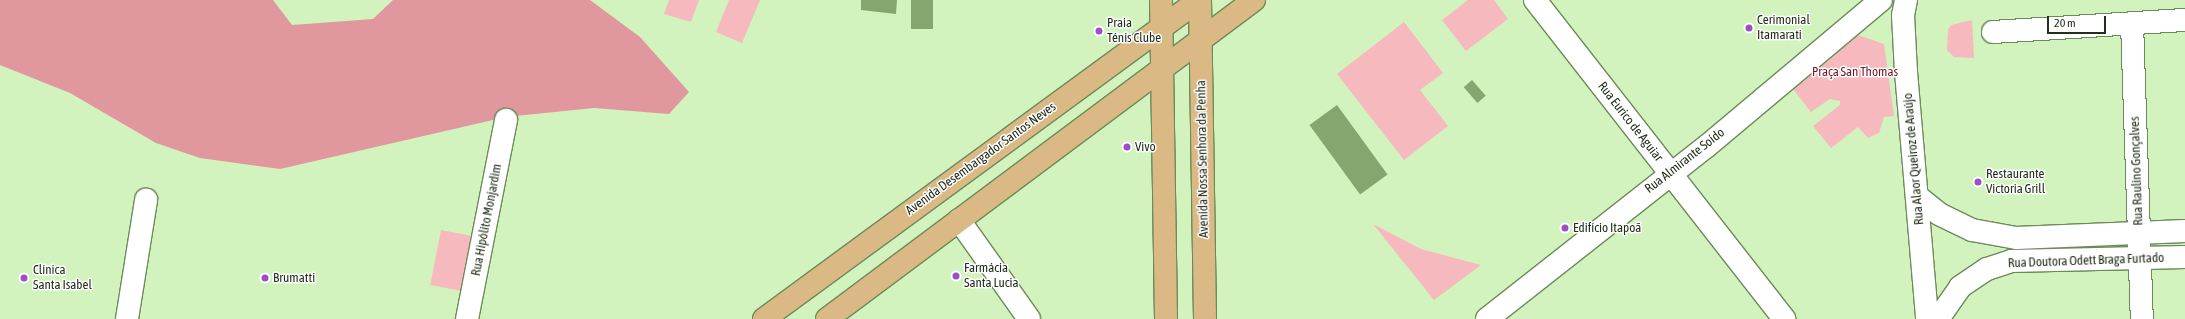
<!DOCTYPE html>
<meta charset="utf-8">
<style>
body{margin:0}
#map{position:relative;width:2185px;height:319px;overflow:hidden;background:#d2f3be;font-family:"Asap Condensed",sans-serif}
div>[style]{position:absolute}
.green>*{inset:0;background:#f6b9be;transform-origin:0 0}
.forest>*{inset:0;background:#e0979d}
.water>*{inset:0;background:#85a76f;transform-origin:0 0}
.roads{filter:drop-shadow(1px 0 #6d8b5a) drop-shadow(-1px 0 #6d8b5a) drop-shadow(0 1px #6d8b5a) drop-shadow(0 -1px #6d8b5a)}
.minor>*{height:22px;margin:-11px;padding:0 11px;transform-origin:11px;border-radius:11px;background:#fff}
.major>*{height:22px;margin:-11px;padding:0 11px;transform-origin:11px;border-radius:11px;background:#dbb985}
.dots>*{width:11px;height:11px;translate:-50% -50%;box-sizing:border-box;border:2px solid #fff;border-radius:50%}
span{translate:-50% -50%;white-space:nowrap;text-align:center;line-height:1.15;-webkit-text-stroke:3px #fff;paint-order:stroke}
.poi-label{font-size:13px;color:#232f1b}
.left{translate:0 -50%;text-align:left}
.park-label{font-size:13px;color:#6e192b}
.street-label{font-size:13px;color:#232f1b}
.scale{position:absolute;left:2047px;top:16px;width:59px;height:18px;box-sizing:border-box;border:2px solid #232f1b;border-top:0;padding-left:5px;font-size:12px;line-height:14px;white-space:nowrap;color:#232f1b;-webkit-text-stroke:3px #fff;paint-order:stroke}
</style>
<div id="map">
<div class="green">
<div style="clip-path:polygon(669px 0,699px 0,691px 22px,664px 14px)"></div>
<div style="clip-path:polygon(729px 0,760px 0,742px 43px,716px 32px)"></div>
<div style="clip-path:polygon(1468px 0,1494px 0,1508px 19px,1466px 51px,1442px 20px)"></div>
<div style="clip-path:polygon(1972px 20px,1974px 58px,1954px 57px,1947px 50px,1948px 30px,1951px 25px)"></div>
<div style="clip-path:polygon(1404px 22px,1443px 73px,1420px 90px,1448px 126px,1404px 160px,1337px 74px)"></div>
<div style="clip-path:polygon(1852px 33px,1884px 44px,1894px 116px,1884px 117px,1879px 133px,1868px 138px,1858px 127px,1831px 148px,1813px 126px,1840px 105px,1840px 101px,1830px 99px,1811px 112px,1790px 85px)"></div>
<div style="clip-path:polygon(1373px 224px,1421px 249px,1481px 265px,1434px 300px)"></div>
<div style="left:441px;top:230px;width:33px;height:56px;rotate:11deg"></div>
</div>
<div class="forest">
<div style="clip-path:polygon(0 0,273px 0,292px 25px,373px 19px,393px 0,590px 0,640px 37px,689px 92px,669px 114px,594px 108px,506px 117px,280px 169px,200px 158px,156px 143px,70px 93px,0 65px)"></div>
</div>
<div class="water">
<div style="clip-path:polygon(861px 0,897px 0,896px 14px,861px 10px)"></div>
<div style="left:911px;top:0;width:22px;height:29px"></div>
<div style="left:1472px;top:80px;width:21px;height:11px;rotate:49deg"></div>
<div style="left:1337px;top:105px;width:86px;height:34px;rotate:54deg"></div>
</div>
<div class="roads">
<div class="minor">
<div style="left:1535px;top:0;width:405px;rotate:52deg"></div>
<div style="left:1906px;top:0;width:15px;rotate:101deg"></div>
<div style="left:1903px;top:15px;width:57px;rotate:87deg"></div>
<div style="left:1906px;top:72px;width:248px;rotate:85.1deg"></div>
<div style="left:2132px;top:23px;width:296px;rotate:88.1deg"></div>
<div style="left:1993px;top:32px;width:192px;rotate:-3.6deg"></div>
<div style="left:1917px;top:196px;width:28px;rotate:39deg"></div>
<div style="left:1939px;top:214px;width:37px;rotate:26deg"></div>
<div style="left:1972px;top:230px;width:45px;rotate:10.3deg"></div>
<div style="left:2016px;top:238px;width:169px;rotate:-2.4deg"></div>
<div style="left:959px;top:220px;width:121px;rotate:54.7deg"></div>
<div style="left:127px;top:319px;width:121px;rotate:-80.9deg"></div>
<div style="left:467px;top:319px;width:203px;rotate:-78.9deg"></div>
<div style="left:1487px;top:319px;width:280px;rotate:-38.2deg"></div>
<div style="left:1707px;top:146px;width:227px;rotate:-40deg"></div>
<div style="left:1938px;top:319px;width:39px;rotate:-55deg"></div>
<div style="left:1960px;top:287px;width:32px;rotate:-34deg"></div>
<div style="left:1987px;top:269px;width:25px;rotate:-18deg"></div>
<div style="left:2011px;top:261px;width:174px;rotate:-1.3deg"></div>
</div>
<div class="major">
<div style="left:1161px;top:0;width:319px;rotate:89.1deg"></div>
<div style="left:1200px;top:0;width:319px;rotate:89.1deg"></div>
<div style="left:764px;top:319px;width:539px;rotate:-36.25deg"></div>
<div style="left:827px;top:319px;width:533px;rotate:-36.76deg"></div>
</div>
</div>
<div class="dots">
<div style="left:1749px;top:28px;background:#9c4fc0"></div>
<div style="left:1099px;top:31px;background:#9c4fc0"></div>
<div style="left:1127px;top:147px;background:#9c4fc0"></div>
<div style="left:1978px;top:182px;background:#9c4fc0"></div>
<div style="left:1565px;top:228px;background:#9c4fc0"></div>
<div style="left:956px;top:276px;background:#9c4fc0"></div>
<div style="left:24px;top:278px;background:#9c4fc0"></div>
<div style="left:265px;top:278px;background:#9c4fc0"></div>
</div>
<div class="poi-label">
<span class="left" style="left:1757px;top:28px">Cerimonial<br>Itamarati</span>
<span class="left" style="left:1107px;top:31px">Praia<br>Ténis Clube</span>
<span class="left" style="left:1135px;top:147px">Vivo</span>
<span class="left" style="left:1986px;top:182px">Restaurante<br>Victoria Grill</span>
<span class="left" style="left:1573px;top:228px">Edifício Itapoã</span>
<span class="left" style="left:964px;top:276px">Farmácia<br>Santa Lucia</span>
<span class="left" style="left:33px;top:278px">Clínica<br>Santa Isabel</span>
<span class="left" style="left:273px;top:278px">Brumatti</span>
</div>
<div class="park-label">
<span style="left:1855px;top:72px">Praça San Thomas</span>
</div>
<div class="street-label">
<span style="left:1630px;top:122px;rotate:52deg">Rua Eurico de Aguiar</span>
<span style="left:981px;top:159px;rotate:-36deg">Avenida Desembargador Santos Neves</span>
<span style="left:1203px;top:159px;rotate:-91deg">Avenida Nossa Senhora da Penha</span>
<span style="left:1914px;top:159px;rotate:-95deg">Rua Alaor Queiroz de Araújo</span>
<span style="left:1685px;top:161px;rotate:-38deg">Rua Almirante Soído</span>
<span style="left:2137px;top:171px;rotate:-92deg">Rua Raulino Gonçalves</span>
<span style="left:487px;top:220px;rotate:-79deg">Rua Hipólito Monjardim</span>
<span style="left:2086px;top:261px;rotate:-2deg">Rua Doutora Odett Braga Furtado</span>
</div>
<div class="scale">20 m</div>
</div>
